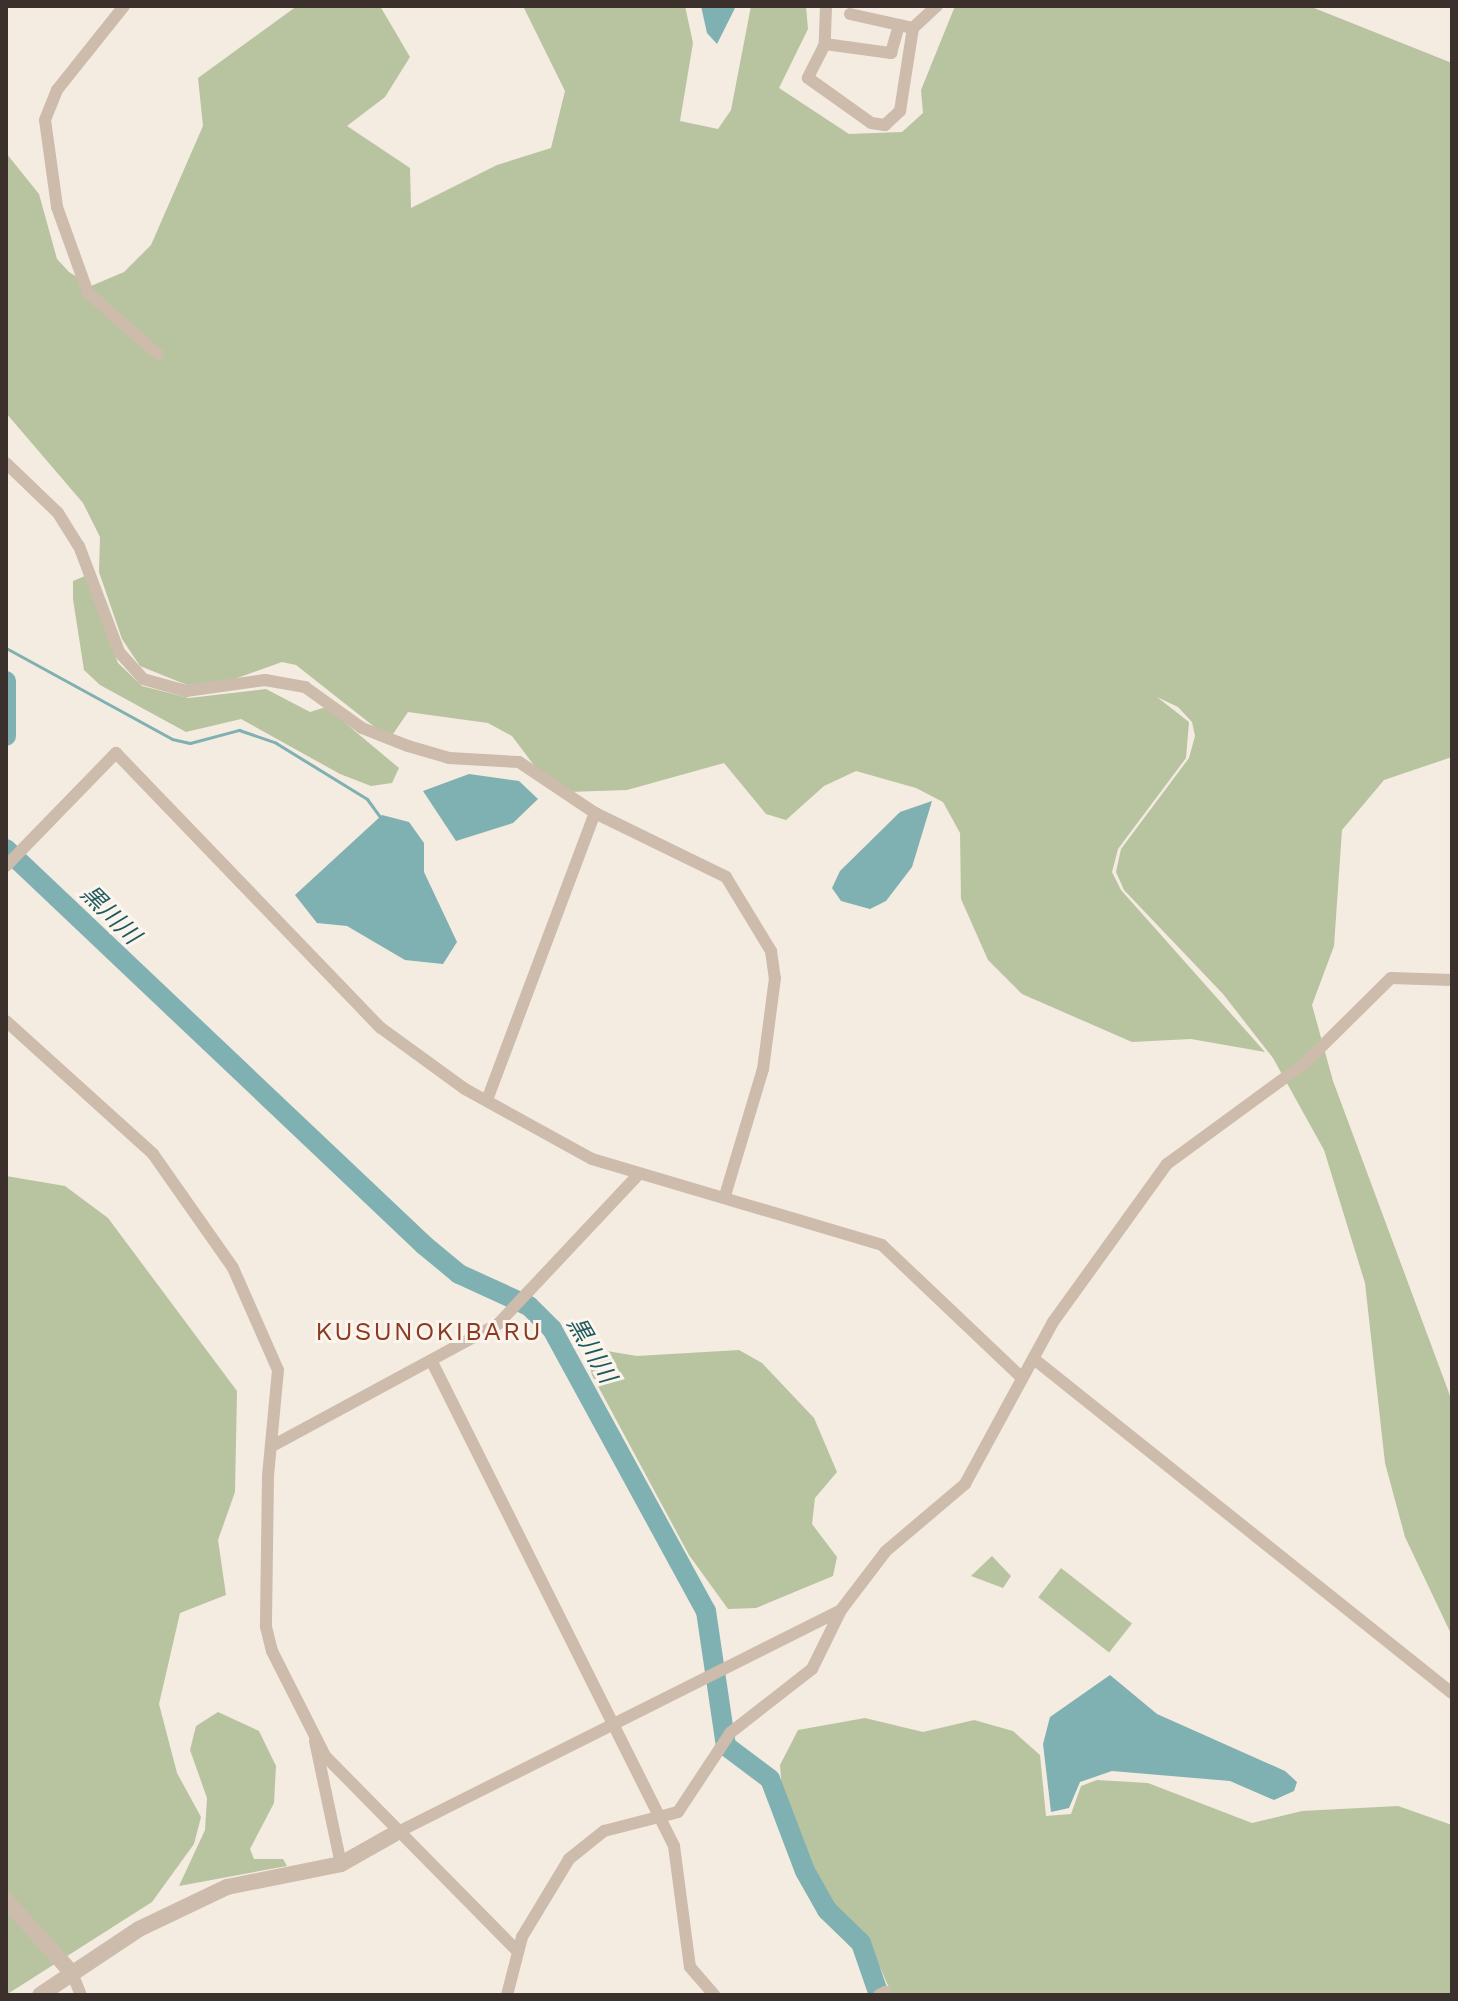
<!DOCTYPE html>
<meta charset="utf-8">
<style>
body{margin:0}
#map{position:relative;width:1458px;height:2001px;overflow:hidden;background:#f4ebe1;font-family:"Work Sans","Noto Sans JP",sans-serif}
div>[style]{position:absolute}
.green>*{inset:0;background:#b8c4a0;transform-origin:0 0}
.water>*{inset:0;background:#7fb0b2}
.stream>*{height:3px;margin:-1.5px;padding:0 1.5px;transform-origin:1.5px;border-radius:1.5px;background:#7fb0b2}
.river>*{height:20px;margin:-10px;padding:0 10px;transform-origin:10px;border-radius:10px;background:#7fb0b2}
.minor>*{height:12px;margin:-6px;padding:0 6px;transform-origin:6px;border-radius:6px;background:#cdbbac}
.tertiary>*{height:16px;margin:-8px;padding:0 8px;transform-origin:8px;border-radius:8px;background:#cdbbac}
span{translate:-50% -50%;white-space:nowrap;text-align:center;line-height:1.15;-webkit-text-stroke:6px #fbf5ee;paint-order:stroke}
.water-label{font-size:24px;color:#1f5a5e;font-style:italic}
.quarter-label{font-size:26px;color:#8c3b22;letter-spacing:2px}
.frame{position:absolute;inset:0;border:8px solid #3b302b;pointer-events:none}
</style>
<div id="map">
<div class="green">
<div style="clip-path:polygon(297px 6px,380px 6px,410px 57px,385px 97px,347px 126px,410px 168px,411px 208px,497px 165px,551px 148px,565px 91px,523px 6px,685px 6px,693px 43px,680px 121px,718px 129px,731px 110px,751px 6px,806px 6px,808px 29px,779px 88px,849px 134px,902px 132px,923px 113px,921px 90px,955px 6px,1309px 6px,1452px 63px,1452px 757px,1384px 780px,1342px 830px,1334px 946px,1312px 1005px,1333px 1081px,1452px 1401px,1452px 1636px,1405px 1537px,1385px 1463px,1365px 1283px,1324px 1150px,1273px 1058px,1223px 994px,1124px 890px,1116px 872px,1121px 849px,1189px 758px,1195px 736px,1192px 722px,1178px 707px,1157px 697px,1189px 722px,1186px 758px,1118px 849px,1112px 872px,1121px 890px,1265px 1052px,1191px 1039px,1132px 1042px,1022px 994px,988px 960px,961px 899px,960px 833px,943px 802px,916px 788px,856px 771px,824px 786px,786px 820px,766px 814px,724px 763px,627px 790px,568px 792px,539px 772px,512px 736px,488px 723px,408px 712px,393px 734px,381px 732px,296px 665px,282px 662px,223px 683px,187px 685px,140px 666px,122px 639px,99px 572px,100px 537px,83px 503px,6px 413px,6px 153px,39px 194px,57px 259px,69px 272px,91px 286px,124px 272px,151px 245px,203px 126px,198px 78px)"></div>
<div style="clip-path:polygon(85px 576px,118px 663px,142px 686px,189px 698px,266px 689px,310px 712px,326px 707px,399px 768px,392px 783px,371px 786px,340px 774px,241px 719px,186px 732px,100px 685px,84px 670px,73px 599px,73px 581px)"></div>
<div style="clip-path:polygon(6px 1176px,65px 1186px,108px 1218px,237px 1391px,235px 1492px,218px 1540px,226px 1595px,180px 1613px,159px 1704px,177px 1773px,201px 1817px,194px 1844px,152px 1902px,6px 1995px)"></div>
<div style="clip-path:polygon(601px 1350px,637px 1356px,739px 1350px,762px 1363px,814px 1418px,837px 1472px,815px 1498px,812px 1524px,837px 1557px,833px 1576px,756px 1608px,728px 1609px,689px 1555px,592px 1375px,587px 1352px)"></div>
<div style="clip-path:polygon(992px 1556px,1011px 1576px,1003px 1588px,971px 1576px)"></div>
<div style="left:1061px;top:1568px;width:90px;height:37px;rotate:38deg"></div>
<div style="clip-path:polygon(218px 1712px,259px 1731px,276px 1766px,274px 1803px,250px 1849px,254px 1859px,283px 1859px,287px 1866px,179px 1886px,205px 1830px,207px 1798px,190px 1750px,196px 1726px)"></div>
<div style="clip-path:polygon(865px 1718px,923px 1732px,974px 1720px,1013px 1731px,1040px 1755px,1046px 1816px,1071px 1814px,1081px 1786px,1097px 1780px,1148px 1783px,1252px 1823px,1302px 1811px,1398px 1806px,1452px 1825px,1452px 1995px,892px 1995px,869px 1942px,834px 1912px,783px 1805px,780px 1765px,798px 1730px)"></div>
</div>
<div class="water">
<div style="clip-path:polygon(701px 6px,736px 6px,717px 44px,707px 33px)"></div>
<div style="clip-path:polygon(469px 774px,519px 781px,538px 799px,513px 823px,456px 841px,423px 791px)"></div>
<div style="clip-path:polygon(932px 801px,912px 867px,886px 901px,870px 909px,841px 901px,832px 888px,840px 871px,900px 812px)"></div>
<div style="clip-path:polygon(382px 815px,409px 822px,424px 843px,424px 872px,457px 942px,443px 964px,405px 960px,347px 926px,317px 923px,295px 895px)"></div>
<div style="clip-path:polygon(1110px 1675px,1157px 1714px,1285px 1771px,1297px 1782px,1294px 1791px,1274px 1800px,1230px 1781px,1112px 1771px,1080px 1782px,1069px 1808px,1051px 1812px,1043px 1744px,1050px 1717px)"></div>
</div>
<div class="stream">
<div style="left:6px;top:648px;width:189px;rotate:28.7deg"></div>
<div style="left:172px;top:739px;width:18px;rotate:13deg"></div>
<div style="left:190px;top:743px;width:51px;rotate:-14.9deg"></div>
<div style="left:239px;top:730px;width:39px;rotate:19deg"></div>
<div style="left:276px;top:743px;width:107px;rotate:31.6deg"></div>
<div style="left:367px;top:799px;width:24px;rotate:54deg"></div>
</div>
<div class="river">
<div style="left:6px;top:681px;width:55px;rotate:90deg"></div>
<div style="left:6px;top:849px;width:576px;rotate:43.45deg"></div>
<div style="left:424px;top:1245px;width:45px;rotate:39.6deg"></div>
<div style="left:459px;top:1274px;width:77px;rotate:24.6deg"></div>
<div style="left:529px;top:1306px;width:33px;rotate:45deg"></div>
<div style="left:552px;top:1329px;width:321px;rotate:61.4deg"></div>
<div style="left:706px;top:1611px;width:136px;rotate:81.6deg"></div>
<div style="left:726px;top:1746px;width:55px;rotate:36.9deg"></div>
<div style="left:770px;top:1779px;width:98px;rotate:69.2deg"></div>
<div style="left:805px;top:1871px;width:45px;rotate:60.6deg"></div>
<div style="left:827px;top:1910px;width:47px;rotate:44.1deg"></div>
<div style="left:861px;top:1943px;width:55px;rotate:70.9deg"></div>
</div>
<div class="minor">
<div style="left:124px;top:6px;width:107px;rotate:128.6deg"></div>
<div style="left:57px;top:90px;width:32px;rotate:112deg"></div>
<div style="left:45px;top:120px;width:88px;rotate:82.1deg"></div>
<div style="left:57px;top:207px;width:91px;rotate:70.2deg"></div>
<div style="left:88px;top:293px;width:93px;rotate:41.1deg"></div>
<div style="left:826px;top:6px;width:38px;rotate:92deg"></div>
<div style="left:825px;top:44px;width:38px;rotate:117deg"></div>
<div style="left:808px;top:78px;width:77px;rotate:35.5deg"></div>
<div style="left:871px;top:123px;width:14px;rotate:8deg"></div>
<div style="left:885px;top:125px;width:21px;rotate:-43deg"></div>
<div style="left:900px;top:111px;width:84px;rotate:-81.1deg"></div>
<div style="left:850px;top:14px;width:65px;rotate:12.5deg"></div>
<div style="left:913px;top:28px;width:33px;rotate:-43deg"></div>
<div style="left:825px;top:44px;width:67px;rotate:7.8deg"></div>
<div style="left:891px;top:53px;width:29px;rotate:-74deg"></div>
<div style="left:6px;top:463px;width:72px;rotate:43.9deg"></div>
<div style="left:58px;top:513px;width:39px;rotate:58deg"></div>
<div style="left:79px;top:546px;width:113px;rotate:69.3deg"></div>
<div style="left:119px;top:652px;width:36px;rotate:48deg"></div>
<div style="left:143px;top:679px;width:45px;rotate:15.6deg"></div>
<div style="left:186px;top:691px;width:80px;rotate:-7.9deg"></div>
<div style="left:265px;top:680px;width:41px;rotate:9.9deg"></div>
<div style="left:305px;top:687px;width:70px;rotate:35.7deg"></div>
<div style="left:362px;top:728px;width:49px;rotate:21.4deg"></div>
<div style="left:408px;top:746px;width:43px;rotate:16.3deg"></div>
<div style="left:449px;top:758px;width:70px;rotate:3.3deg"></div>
<div style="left:519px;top:762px;width:92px;rotate:33.9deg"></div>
<div style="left:595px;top:813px;width:146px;rotate:26deg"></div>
<div style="left:726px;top:877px;width:87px;rotate:58.7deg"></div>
<div style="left:771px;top:951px;width:27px;rotate:82deg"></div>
<div style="left:775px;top:978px;width:92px;rotate:97.5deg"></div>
<div style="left:763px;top:1069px;width:133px;rotate:106.7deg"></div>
<div style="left:6px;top:866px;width:158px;rotate:-45.8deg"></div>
<div style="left:116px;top:753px;width:382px;rotate:46.1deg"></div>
<div style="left:381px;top:1028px;width:104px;rotate:36deg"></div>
<div style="left:465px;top:1089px;width:145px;rotate:28.9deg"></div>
<div style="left:592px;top:1159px;width:302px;rotate:16.5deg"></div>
<div style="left:882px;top:1245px;width:190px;rotate:43.5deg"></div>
<div style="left:6px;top:1021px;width:198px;rotate:42.1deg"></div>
<div style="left:153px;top:1154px;width:139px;rotate:54.9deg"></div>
<div style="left:233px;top:1268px;width:111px;rotate:66.2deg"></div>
<div style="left:278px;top:1370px;width:106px;rotate:95.4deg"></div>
<div style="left:268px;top:1476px;width:151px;rotate:90.8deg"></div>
<div style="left:266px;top:1627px;width:25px;rotate:76deg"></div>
<div style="left:272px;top:1651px;width:118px;rotate:63.2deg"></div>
<div style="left:325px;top:1756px;width:274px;rotate:45.4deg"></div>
<div style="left:487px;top:1100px;width:307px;rotate:-69.4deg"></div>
<div style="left:1034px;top:1359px;width:535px;rotate:38.63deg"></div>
<div style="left:433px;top:1364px;width:539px;rotate:63.43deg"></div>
<div style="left:674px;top:1846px;width:122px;rotate:82.5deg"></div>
<div style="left:690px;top:1967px;width:37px;rotate:49deg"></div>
<div style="left:274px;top:1445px;width:255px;rotate:-28.4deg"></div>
<div style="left:498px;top:1324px;width:206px;rotate:-46.8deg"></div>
<div style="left:315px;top:1741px;width:126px;rotate:78.1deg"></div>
<div style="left:394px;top:1834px;width:500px;rotate:-26.6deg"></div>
<div style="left:72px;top:1973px;width:24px;rotate:68deg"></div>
<div style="left:507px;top:1995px;width:60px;rotate:-75.5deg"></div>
<div style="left:522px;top:1937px;width:91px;rotate:-58.9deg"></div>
<div style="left:569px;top:1859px;width:45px;rotate:-38.7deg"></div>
<div style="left:604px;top:1831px;width:76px;rotate:-14.4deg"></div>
<div style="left:678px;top:1812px;width:95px;rotate:-56.6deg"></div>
<div style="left:730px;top:1733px;width:104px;rotate:-38deg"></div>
<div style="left:812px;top:1669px;width:66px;rotate:-63.8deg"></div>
<div style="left:841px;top:1610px;width:74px;rotate:-52.7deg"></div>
<div style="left:886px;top:1551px;width:104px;rotate:-40.3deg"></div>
<div style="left:965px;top:1484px;width:184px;rotate:-61.5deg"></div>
<div style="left:1053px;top:1322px;width:195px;rotate:-54.2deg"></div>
<div style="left:1167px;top:1164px;width:171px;rotate:-36.2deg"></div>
<div style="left:1305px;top:1063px;width:121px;rotate:-44.7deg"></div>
<div style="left:1391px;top:978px;width:61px;rotate:1.9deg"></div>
<div style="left:879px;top:1995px;width:7px;rotate:-27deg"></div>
</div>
<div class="tertiary">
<div style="left:6px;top:1900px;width:98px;rotate:47.9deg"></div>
<div style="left:40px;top:1995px;width:119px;rotate:-33.7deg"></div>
<div style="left:139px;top:1929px;width:98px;rotate:-25.5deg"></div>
<div style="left:227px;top:1887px;width:116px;rotate:-11.4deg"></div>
<div style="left:341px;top:1864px;width:61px;rotate:-29.5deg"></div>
</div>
<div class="water-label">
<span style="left:110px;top:915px;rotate:45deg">黒川川</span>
<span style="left:591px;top:1350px;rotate:60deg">黒川川</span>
</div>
<div class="quarter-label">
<span style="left:429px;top:1332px">KUSUNOKIBARU</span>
</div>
<div class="frame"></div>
</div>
